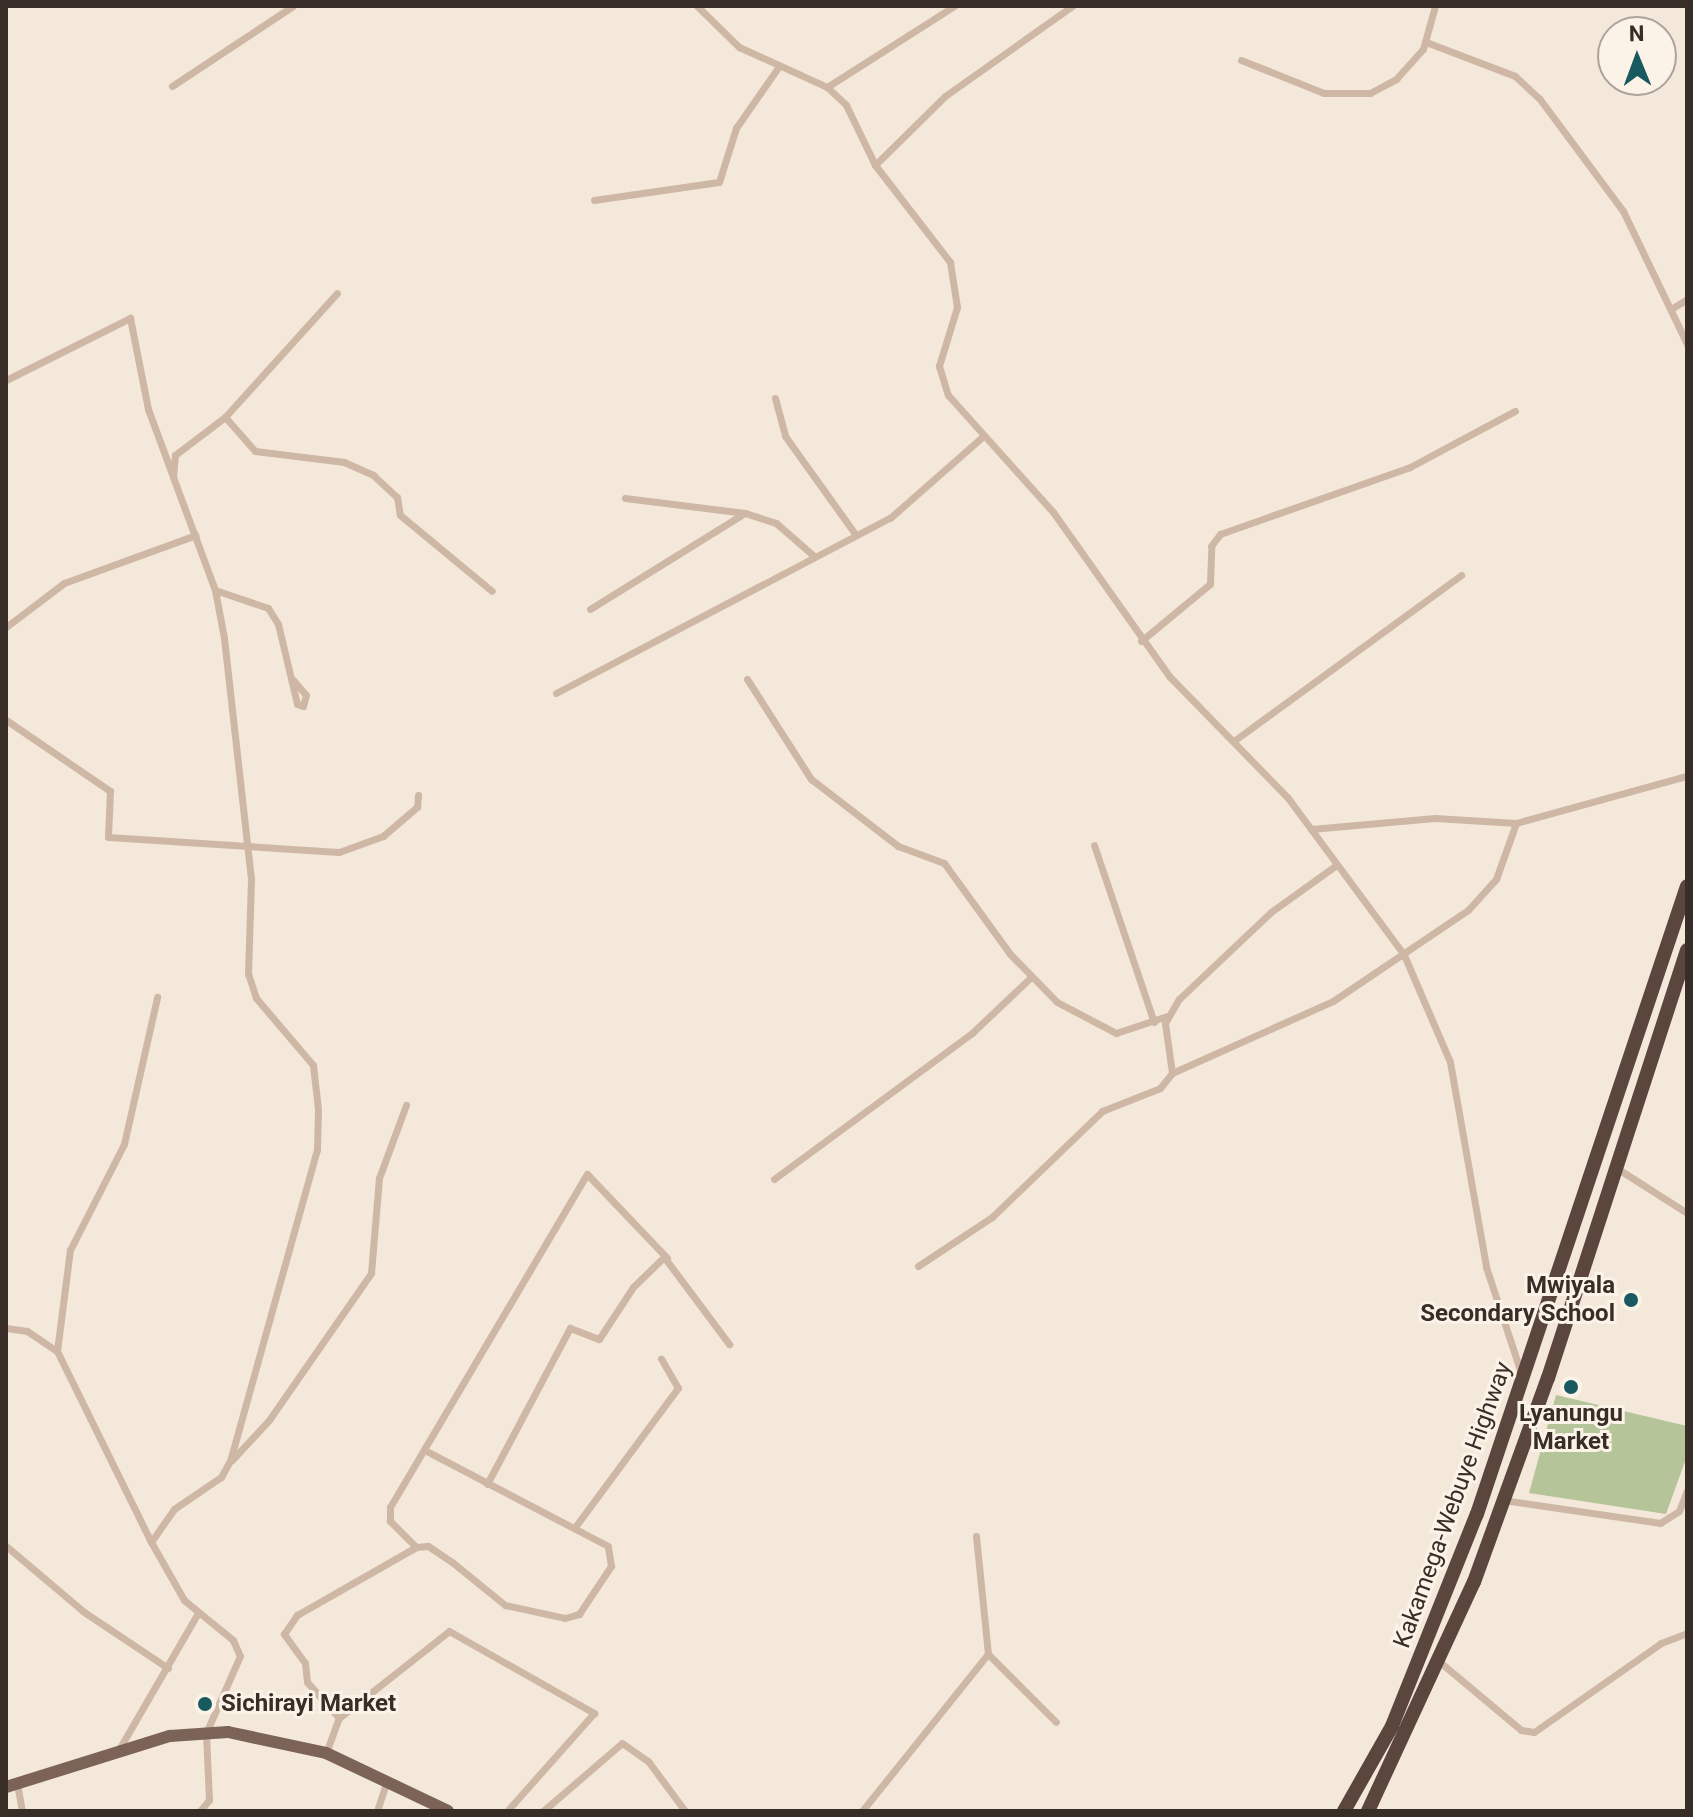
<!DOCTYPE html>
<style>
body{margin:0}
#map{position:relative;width:1693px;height:1817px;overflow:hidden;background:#f4e8db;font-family:Roboto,sans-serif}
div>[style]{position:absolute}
.green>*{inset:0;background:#b6c599}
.street>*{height:7px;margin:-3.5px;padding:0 3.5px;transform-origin:3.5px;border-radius:3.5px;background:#ceb8a5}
.primary>*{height:12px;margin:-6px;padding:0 6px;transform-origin:6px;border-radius:6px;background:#7c6357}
.highway>*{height:14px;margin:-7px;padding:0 7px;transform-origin:7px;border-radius:7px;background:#5b463d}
.dots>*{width:22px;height:22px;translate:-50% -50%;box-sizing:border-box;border:4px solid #fbf2e8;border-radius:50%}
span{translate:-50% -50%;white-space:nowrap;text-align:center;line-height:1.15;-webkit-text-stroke:6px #fbf2e8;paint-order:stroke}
.poi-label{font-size:24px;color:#392d27;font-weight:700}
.right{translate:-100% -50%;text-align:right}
.left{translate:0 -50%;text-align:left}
.street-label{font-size:24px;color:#392d27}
.frame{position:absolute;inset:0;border:8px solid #392d27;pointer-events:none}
.north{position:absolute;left:1597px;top:16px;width:80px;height:80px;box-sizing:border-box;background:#fbf2e8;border:2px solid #ada39b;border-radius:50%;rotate:359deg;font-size:22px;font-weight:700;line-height:32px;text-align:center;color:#392d27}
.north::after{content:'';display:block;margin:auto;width:28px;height:36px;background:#185a5f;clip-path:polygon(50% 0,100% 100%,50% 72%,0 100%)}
</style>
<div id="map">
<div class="green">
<div style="clip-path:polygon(1556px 1395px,1687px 1426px,1687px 1456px,1666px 1514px,1529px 1493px)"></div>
</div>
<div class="street">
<div style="left:697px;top:6px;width:59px;rotate:44.3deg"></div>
<div style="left:739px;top:47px;width:97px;rotate:24.4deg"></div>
<div style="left:827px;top:87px;width:26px;rotate:43deg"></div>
<div style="left:846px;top:105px;width:67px;rotate:64.2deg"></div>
<div style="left:875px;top:165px;width:123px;rotate:52.3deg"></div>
<div style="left:950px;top:262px;width:46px;rotate:81.2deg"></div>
<div style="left:957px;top:307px;width:62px;rotate:107deg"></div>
<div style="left:939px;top:366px;width:30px;rotate:73deg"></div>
<div style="left:948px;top:395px;width:157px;rotate:48.1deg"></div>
<div style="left:1053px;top:512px;width:202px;rotate:54.7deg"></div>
<div style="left:1170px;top:677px;width:169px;rotate:45.7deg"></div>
<div style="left:1288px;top:798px;width:195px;rotate:53.5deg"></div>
<div style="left:1404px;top:955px;width:116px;rotate:66.7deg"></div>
<div style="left:1450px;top:1062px;width:208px;rotate:80deg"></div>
<div style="left:1486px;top:1267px;width:118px;rotate:71.7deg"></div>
<div style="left:1426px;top:42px;width:95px;rotate:20.9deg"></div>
<div style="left:1515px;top:76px;width:33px;rotate:43deg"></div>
<div style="left:1539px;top:98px;width:141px;rotate:53.4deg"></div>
<div style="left:1623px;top:211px;width:148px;rotate:64.3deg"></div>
<div style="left:1241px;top:60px;width:89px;rotate:21.7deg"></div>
<div style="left:1324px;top:93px;width:46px"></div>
<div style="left:1370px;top:93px;width:30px;rotate:-28deg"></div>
<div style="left:1396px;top:79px;width:40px;rotate:-48deg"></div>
<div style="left:1423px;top:49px;width:45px;rotate:-74.4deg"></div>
<div style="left:172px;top:86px;width:145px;rotate:-33.5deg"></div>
<div style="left:827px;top:87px;width:151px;rotate:-32.5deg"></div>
<div style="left:875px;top:165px;width:98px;rotate:-44.6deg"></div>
<div style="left:945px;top:96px;width:156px;rotate:-35.3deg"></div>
<div style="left:594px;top:200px;width:126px;rotate:-8.2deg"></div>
<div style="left:719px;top:182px;width:57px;rotate:-72.5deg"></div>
<div style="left:736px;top:128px;width:72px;rotate:-55.2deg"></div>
<div style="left:1671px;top:309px;width:19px;rotate:-32deg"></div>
<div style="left:6px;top:380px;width:139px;rotate:-26.6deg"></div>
<div style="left:130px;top:318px;width:93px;rotate:78.8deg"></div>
<div style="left:148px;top:409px;width:69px;rotate:69.7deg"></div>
<div style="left:775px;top:398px;width:39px;rotate:75deg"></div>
<div style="left:785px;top:436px;width:122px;rotate:54.4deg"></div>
<div style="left:225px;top:417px;width:45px;rotate:48.6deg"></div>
<div style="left:255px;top:451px;width:90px;rotate:7deg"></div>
<div style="left:344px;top:462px;width:32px;rotate:24deg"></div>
<div style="left:373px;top:475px;width:33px;rotate:43deg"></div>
<div style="left:397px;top:497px;width:18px;rotate:81deg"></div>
<div style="left:400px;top:515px;width:119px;rotate:39.6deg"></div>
<div style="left:625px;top:498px;width:121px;rotate:7.1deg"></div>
<div style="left:215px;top:590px;width:56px;rotate:18.8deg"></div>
<div style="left:268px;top:608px;width:19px;rotate:58deg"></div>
<div style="left:278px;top:624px;width:82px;rotate:76.6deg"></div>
<div style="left:297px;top:704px;width:6px;rotate:18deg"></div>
<div style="left:303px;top:706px;width:11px;rotate:-75deg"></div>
<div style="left:306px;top:695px;width:20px;rotate:-131deg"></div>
<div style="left:590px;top:609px;width:182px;rotate:-31.8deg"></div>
<div style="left:745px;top:513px;width:33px;rotate:18deg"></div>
<div style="left:776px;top:523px;width:50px;rotate:41deg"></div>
<div style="left:6px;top:627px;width:73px;rotate:-37.2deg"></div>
<div style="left:64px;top:583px;width:140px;rotate:-20deg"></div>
<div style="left:1141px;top:641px;width:89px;rotate:-39.6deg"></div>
<div style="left:1210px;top:584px;width:38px;rotate:-88deg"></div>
<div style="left:1211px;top:546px;width:15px;rotate:-53deg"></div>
<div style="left:1220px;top:534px;width:201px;rotate:-19.4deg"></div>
<div style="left:1410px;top:467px;width:119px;rotate:-28.1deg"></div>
<div style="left:747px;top:679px;width:119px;rotate:57.4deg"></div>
<div style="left:811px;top:779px;width:110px;rotate:37.6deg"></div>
<div style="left:898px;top:846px;width:49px;rotate:20.3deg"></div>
<div style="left:944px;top:863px;width:112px;rotate:54deg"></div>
<div style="left:1010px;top:954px;width:67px;rotate:45.6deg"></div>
<div style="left:1057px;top:1002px;width:67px;rotate:27.7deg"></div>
<div style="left:1116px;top:1033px;width:54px;rotate:-18.4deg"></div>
<div style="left:556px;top:693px;width:377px;rotate:-27.7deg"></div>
<div style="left:890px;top:518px;width:121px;rotate:-41.3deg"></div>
<div style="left:6px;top:720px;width:126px;rotate:34.3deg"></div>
<div style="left:110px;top:791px;width:46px;rotate:92.5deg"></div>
<div style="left:108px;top:837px;width:231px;rotate:3.7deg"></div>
<div style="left:339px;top:852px;width:47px;rotate:-20deg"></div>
<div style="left:383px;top:836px;width:45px;rotate:-40.5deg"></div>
<div style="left:417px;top:807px;width:12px;rotate:-85deg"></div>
<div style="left:1235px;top:740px;width:280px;rotate:-36.1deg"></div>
<div style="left:1311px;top:829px;width:124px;rotate:-5.1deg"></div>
<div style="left:1435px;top:818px;width:81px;rotate:3.5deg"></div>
<div style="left:1516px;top:823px;width:177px;rotate:-15.4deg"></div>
<div style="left:1094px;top:845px;width:187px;rotate:71.3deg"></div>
<div style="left:1172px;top:1073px;width:176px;rotate:-24.1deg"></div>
<div style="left:1333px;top:1001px;width:163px;rotate:-34deg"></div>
<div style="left:1468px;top:910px;width:42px;rotate:-47.9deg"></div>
<div style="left:1496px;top:879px;width:59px;rotate:-70.3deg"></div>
<div style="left:1615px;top:1167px;width:85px;rotate:32.6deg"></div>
<div style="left:774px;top:1179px;width:246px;rotate:-36.4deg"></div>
<div style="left:972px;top:1033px;width:81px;rotate:-43.5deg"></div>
<div style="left:918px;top:1266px;width:89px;rotate:-33.5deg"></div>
<div style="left:992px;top:1217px;width:153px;rotate:-43.9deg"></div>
<div style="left:1102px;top:1111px;width:62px;rotate:-21.6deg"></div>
<div style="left:1160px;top:1088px;width:19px;rotate:-51deg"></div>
<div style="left:1172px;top:1073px;width:50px;rotate:-98deg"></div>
<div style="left:1165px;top:1023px;width:28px;rotate:-60deg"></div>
<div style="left:1179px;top:999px;width:127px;rotate:-43.4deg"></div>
<div style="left:1271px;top:912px;width:79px;rotate:-35.7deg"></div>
<div style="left:6px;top:1328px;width:21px;rotate:8deg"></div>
<div style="left:27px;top:1331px;width:36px;rotate:34deg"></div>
<div style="left:57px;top:1351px;width:213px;rotate:63.8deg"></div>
<div style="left:57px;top:1351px;width:102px;rotate:-82.7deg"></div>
<div style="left:70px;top:1250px;width:119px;rotate:-63deg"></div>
<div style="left:124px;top:1144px;width:151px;rotate:-77.3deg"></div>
<div style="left:232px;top:1460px;width:54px;rotate:-47.2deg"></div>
<div style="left:269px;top:1420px;width:179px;rotate:-55.2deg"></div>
<div style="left:371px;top:1273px;width:95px;rotate:-85.2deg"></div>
<div style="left:379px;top:1178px;width:78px;rotate:-69.7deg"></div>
<div style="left:487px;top:1484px;width:177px;rotate:-62deg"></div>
<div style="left:570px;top:1328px;width:31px;rotate:21deg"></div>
<div style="left:599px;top:1339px;width:62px;rotate:-56.8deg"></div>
<div style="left:633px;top:1287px;width:43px;rotate:-44.1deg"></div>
<div style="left:664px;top:1257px;width:109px;rotate:53.2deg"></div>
<div style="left:1503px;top:1500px;width:159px;rotate:8.3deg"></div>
<div style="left:1660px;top:1523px;width:22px;rotate:-32deg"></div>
<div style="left:1679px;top:1511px;width:22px;rotate:-69deg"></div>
<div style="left:575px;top:1527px;width:173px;rotate:-53.5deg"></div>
<div style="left:678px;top:1388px;width:34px;rotate:-120deg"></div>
<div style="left:976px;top:1536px;width:119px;rotate:84.2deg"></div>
<div style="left:988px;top:1654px;width:96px;rotate:45deg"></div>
<div style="left:6px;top:1546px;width:102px;rotate:40.2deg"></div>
<div style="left:84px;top:1612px;width:101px;rotate:33.7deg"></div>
<div style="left:416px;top:1547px;width:37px;rotate:-135deg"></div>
<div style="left:390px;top:1521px;width:14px;rotate:-90deg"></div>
<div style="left:390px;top:1507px;width:387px;rotate:-59.4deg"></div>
<div style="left:587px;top:1174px;width:116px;rotate:46.4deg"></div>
<div style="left:1441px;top:1663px;width:104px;rotate:39.9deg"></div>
<div style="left:1521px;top:1730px;width:13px;rotate:9deg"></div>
<div style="left:1534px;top:1732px;width:155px;rotate:-35deg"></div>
<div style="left:1661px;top:1643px;width:28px;rotate:-21deg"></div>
<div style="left:339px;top:1718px;width:48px;rotate:-131.6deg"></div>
<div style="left:307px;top:1682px;width:19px;rotate:-96deg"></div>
<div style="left:305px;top:1663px;width:36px;rotate:-126deg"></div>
<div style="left:284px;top:1634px;width:23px;rotate:-56deg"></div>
<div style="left:297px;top:1615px;width:137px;rotate:-29.7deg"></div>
<div style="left:416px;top:1547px;width:12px;rotate:-5deg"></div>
<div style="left:428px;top:1546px;width:29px;rotate:34deg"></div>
<div style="left:452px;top:1562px;width:68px;rotate:39.1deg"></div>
<div style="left:505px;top:1605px;width:61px;rotate:12.2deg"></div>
<div style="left:565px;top:1618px;width:15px;rotate:-16deg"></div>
<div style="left:579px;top:1614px;width:58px;rotate:-56.3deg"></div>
<div style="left:611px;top:1566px;width:20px;rotate:-99deg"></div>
<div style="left:608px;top:1546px;width:203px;rotate:-152.4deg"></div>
<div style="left:118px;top:1751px;width:160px;rotate:-59.9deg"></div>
<div style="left:326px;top:1753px;width:37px;rotate:-70deg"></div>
<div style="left:339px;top:1718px;width:140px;rotate:-38.3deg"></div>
<div style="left:449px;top:1631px;width:167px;rotate:29.5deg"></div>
<div style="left:594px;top:1713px;width:131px;rotate:131.6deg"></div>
<div style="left:17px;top:1783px;width:28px;rotate:80deg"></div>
<div style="left:200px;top:1811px;width:14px;rotate:-51deg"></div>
<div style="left:209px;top:1800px;width:67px;rotate:-92.6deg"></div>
<div style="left:206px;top:1733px;width:84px;rotate:-66.2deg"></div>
<div style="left:240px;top:1656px;width:17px;rotate:-114deg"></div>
<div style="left:233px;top:1640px;width:63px;rotate:-140.8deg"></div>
<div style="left:184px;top:1600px;width:67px;rotate:-119.6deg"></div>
<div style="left:151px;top:1542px;width:40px;rotate:-55.1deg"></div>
<div style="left:174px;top:1509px;width:57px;rotate:-34.2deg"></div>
<div style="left:221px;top:1477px;width:18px;rotate:-61deg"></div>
<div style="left:230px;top:1461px;width:323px;rotate:-74.4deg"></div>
<div style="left:317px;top:1150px;width:41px;rotate:-88.6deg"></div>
<div style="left:318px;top:1109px;width:44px;rotate:-96.5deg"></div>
<div style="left:313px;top:1065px;width:88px;rotate:-130.4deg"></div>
<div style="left:256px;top:998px;width:25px;rotate:-108deg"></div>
<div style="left:248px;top:974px;width:95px;rotate:-88.2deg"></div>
<div style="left:251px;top:879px;width:243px;rotate:-96.4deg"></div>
<div style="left:224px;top:638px;width:49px;rotate:-100.6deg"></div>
<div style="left:215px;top:590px;width:121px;rotate:-110.4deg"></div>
<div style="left:173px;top:477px;width:22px;rotate:-85deg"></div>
<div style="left:175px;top:455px;width:63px;rotate:-37.2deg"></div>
<div style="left:225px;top:417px;width:167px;rotate:-47.9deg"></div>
<div style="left:377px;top:1811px;width:33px;rotate:-72deg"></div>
<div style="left:543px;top:1811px;width:104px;rotate:-40.7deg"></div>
<div style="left:622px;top:1743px;width:32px;rotate:35deg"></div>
<div style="left:648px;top:1761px;width:62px;rotate:53.5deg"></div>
<div style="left:862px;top:1811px;width:201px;rotate:-51.3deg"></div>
</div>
<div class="primary">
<div style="left:6px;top:1787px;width:172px;rotate:-17.3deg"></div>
<div style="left:170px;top:1736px;width:58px;rotate:-3.9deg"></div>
<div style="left:228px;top:1732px;width:100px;rotate:12.1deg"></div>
<div style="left:326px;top:1753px;width:135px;rotate:25.4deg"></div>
</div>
<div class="highway">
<div style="left:1344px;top:1811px;width:98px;rotate:-60.5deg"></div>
<div style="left:1392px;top:1726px;width:228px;rotate:-68.2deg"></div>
<div style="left:1477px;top:1514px;width:662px;rotate:-71.51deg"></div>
<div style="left:1368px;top:1811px;width:252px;rotate:-65.2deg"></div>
<div style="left:1474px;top:1582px;width:217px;rotate:-70.1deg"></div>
<div style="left:1548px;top:1378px;width:450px;rotate:-72deg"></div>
</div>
<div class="dots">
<div style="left:1631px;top:1300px;background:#185a5f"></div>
<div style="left:1571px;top:1387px;background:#185a5f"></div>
<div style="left:205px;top:1704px;background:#185a5f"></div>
</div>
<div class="poi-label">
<span class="right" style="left:1615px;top:1300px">Mwiyala<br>Secondary School</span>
<span style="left:1571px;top:1428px">Lyanungu<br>Market</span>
<span class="left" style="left:221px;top:1704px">Sichirayi Market</span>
</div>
<div class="street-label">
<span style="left:1453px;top:1505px;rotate:-70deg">Kakamega-Webuye Highway</span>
</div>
<div class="frame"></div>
<div class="north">N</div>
</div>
